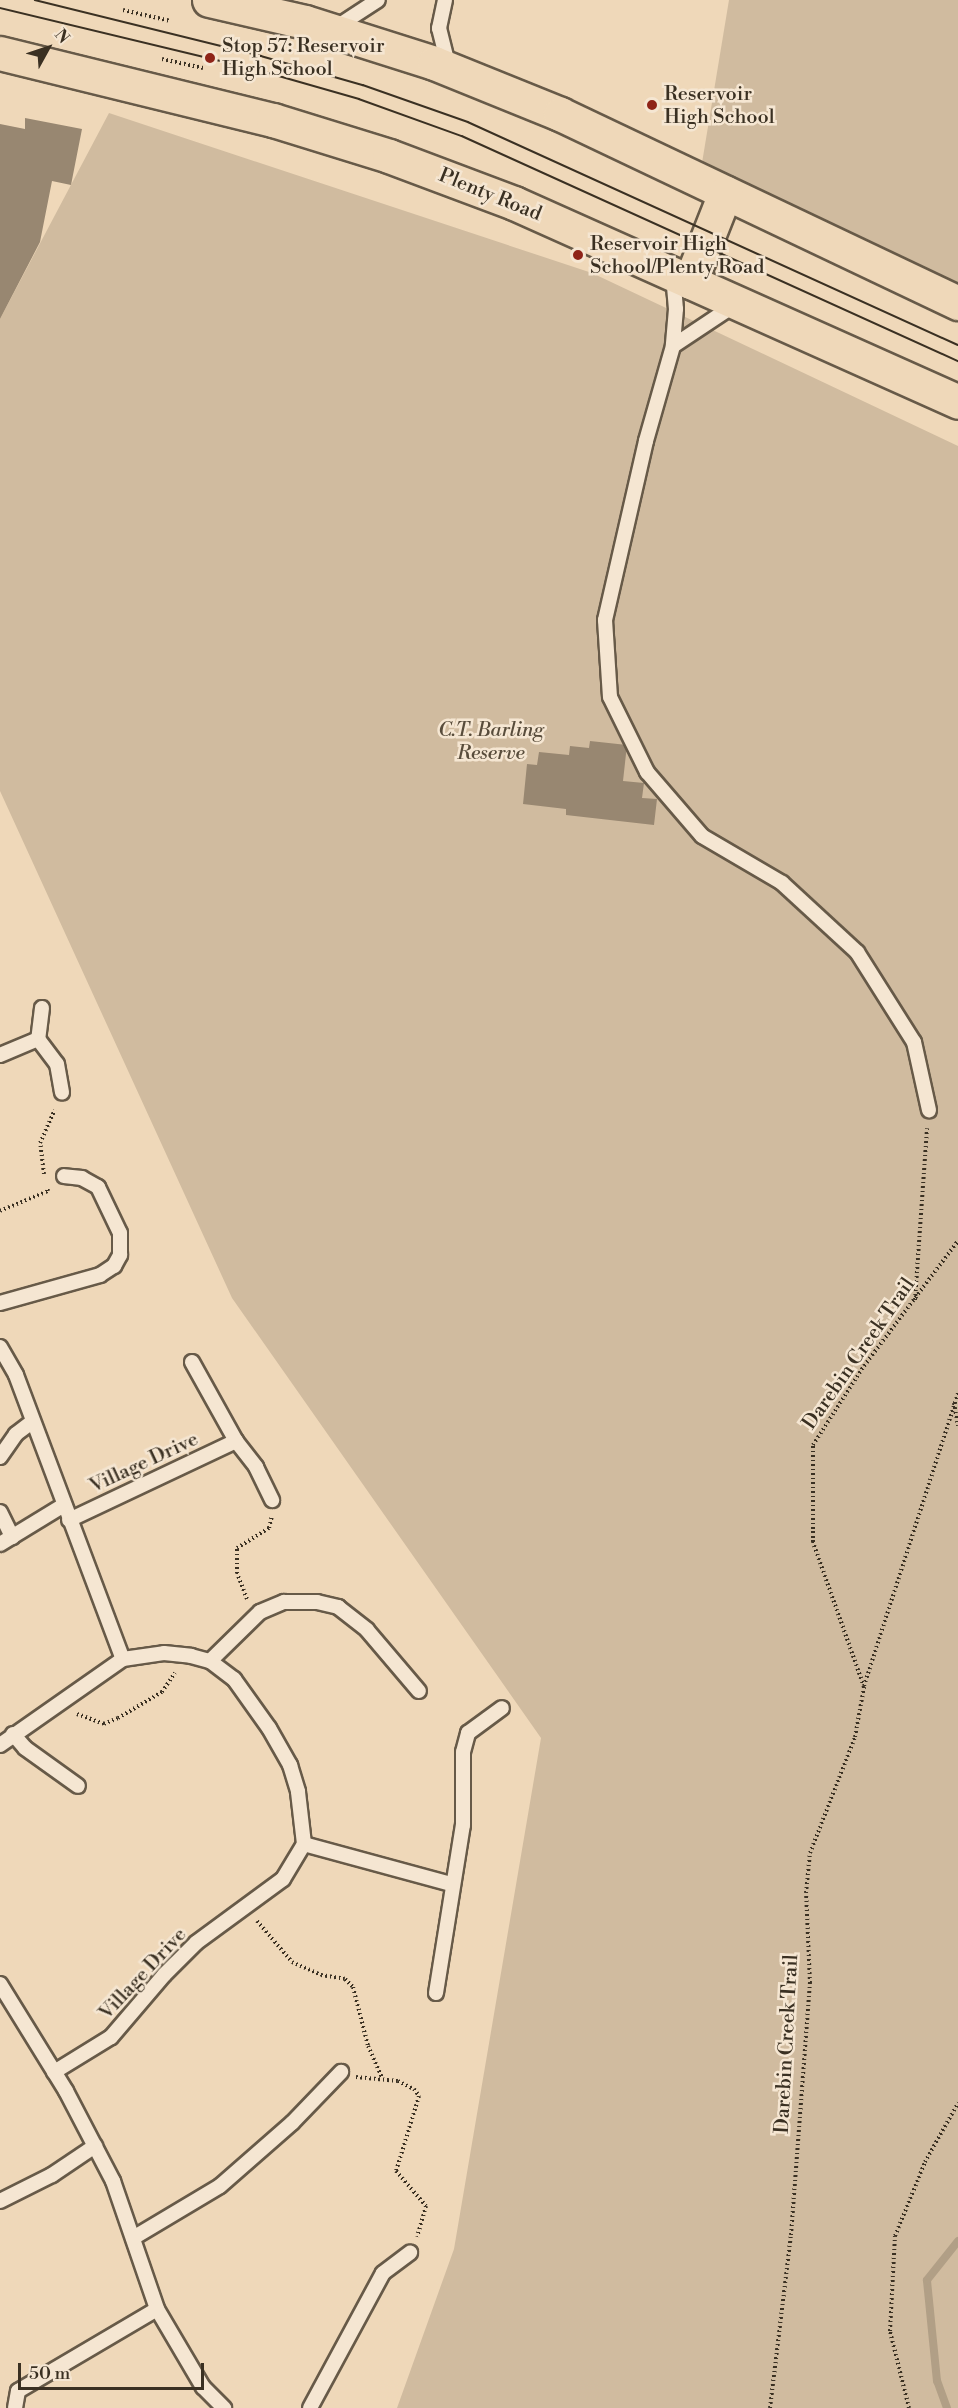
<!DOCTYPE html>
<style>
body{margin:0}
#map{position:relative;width:958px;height:2408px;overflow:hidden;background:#efd8b9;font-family:"Libre Bodoni",serif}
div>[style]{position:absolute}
.green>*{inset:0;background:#d0bb9f}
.stream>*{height:8px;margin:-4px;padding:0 4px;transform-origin:4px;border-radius:4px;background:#b19f86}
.building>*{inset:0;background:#988771}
.path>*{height:4px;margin-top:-2px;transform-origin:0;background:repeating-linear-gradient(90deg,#3a3022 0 1.5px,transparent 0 4.5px)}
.roads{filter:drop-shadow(2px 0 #675a48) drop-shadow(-2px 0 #675a48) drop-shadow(0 2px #675a48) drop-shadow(0 -2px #675a48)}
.service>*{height:14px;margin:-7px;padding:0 7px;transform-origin:7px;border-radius:7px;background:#f5e6d2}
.trunk>*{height:33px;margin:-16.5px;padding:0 16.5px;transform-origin:16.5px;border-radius:16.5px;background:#efd8b9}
.tram>*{height:1.5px;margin:-0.75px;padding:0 0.75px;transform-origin:0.75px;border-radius:0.75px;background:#3a3022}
.dots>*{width:16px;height:16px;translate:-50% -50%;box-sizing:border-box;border:3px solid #f5e6d2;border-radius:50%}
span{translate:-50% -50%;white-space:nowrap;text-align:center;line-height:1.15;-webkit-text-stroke:5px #f5e6d2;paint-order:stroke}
.poi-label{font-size:20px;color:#3a3022}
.left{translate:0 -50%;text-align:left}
.street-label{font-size:20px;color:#3a3022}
.park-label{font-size:20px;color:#584c3b;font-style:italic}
.north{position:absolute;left:18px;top:18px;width:60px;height:60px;-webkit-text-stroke:4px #f5e6d2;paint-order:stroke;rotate:50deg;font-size:16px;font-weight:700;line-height:24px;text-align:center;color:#3a3022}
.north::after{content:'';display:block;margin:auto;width:21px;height:27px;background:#3a3022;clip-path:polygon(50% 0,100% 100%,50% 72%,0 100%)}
.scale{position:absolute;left:18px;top:2363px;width:186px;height:27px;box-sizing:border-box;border:3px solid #3a3022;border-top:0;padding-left:8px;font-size:18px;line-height:21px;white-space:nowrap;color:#3a3022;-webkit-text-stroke:4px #f5e6d2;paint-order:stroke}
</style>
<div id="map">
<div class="green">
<div style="clip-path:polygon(729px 0,958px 0,958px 301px,699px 181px)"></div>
<div style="clip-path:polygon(109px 113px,592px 273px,958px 446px,958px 2408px,397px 2408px,454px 2249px,541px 1738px,232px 1298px,0 791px,0 319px)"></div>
</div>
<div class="stream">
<div style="left:947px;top:2408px;width:29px;rotate:-110deg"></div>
<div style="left:937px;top:2381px;width:101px;rotate:-95.7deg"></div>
<div style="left:927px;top:2280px;width:50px;rotate:-51.5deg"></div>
</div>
<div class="building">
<div style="clip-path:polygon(25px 118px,82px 129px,71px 185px,52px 181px,40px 242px,0 319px,0 124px,25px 129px)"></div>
<div style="clip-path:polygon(590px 741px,627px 745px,623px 781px,644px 783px,642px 798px,657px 799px,654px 825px,566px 815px,566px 809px,523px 804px,527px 764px,537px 765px,539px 752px,569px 755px,570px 746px,589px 748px)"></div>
</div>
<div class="path">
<div style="left:123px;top:10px;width:49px;rotate:12.9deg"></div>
<div style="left:162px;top:59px;width:42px;rotate:12.4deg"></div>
<div style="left:44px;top:1174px;width:31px;rotate:-97deg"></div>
<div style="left:40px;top:1143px;width:36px;rotate:-66deg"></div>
<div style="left:0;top:1211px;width:52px;rotate:-22.6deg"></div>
<div style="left:48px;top:1191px;width:4px;rotate:-104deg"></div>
<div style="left:915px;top:1300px;width:172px;rotate:-86deg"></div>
<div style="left:954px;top:1403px;width:23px;rotate:80deg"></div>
<div style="left:247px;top:1599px;width:28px;rotate:-111deg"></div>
<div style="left:237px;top:1573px;width:25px;rotate:-90deg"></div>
<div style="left:237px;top:1548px;width:38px;rotate:-32deg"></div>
<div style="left:269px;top:1528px;width:12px;rotate:-76deg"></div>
<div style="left:864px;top:1686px;width:308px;rotate:-72.2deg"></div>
<div style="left:77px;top:1714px;width:29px;rotate:20deg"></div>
<div style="left:104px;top:1724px;width:15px;rotate:-23deg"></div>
<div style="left:118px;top:1718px;width:51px;rotate:-30.6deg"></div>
<div style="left:162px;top:1692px;width:23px;rotate:-56deg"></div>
<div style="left:257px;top:1921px;width:54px;rotate:49.5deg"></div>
<div style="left:292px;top:1962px;width:32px;rotate:24deg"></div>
<div style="left:321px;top:1975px;width:24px;rotate:9deg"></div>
<div style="left:345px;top:1979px;width:11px;rotate:45deg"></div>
<div style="left:353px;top:1987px;width:61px;rotate:75.7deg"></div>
<div style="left:368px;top:2046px;width:35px;rotate:66deg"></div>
<div style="left:356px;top:2077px;width:42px;rotate:5.4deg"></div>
<div style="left:398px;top:2081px;width:18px;rotate:27deg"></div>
<div style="left:414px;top:2089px;width:9px;rotate:54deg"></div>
<div style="left:419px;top:2096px;width:78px;rotate:107deg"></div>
<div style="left:396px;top:2171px;width:46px;rotate:49.4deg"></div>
<div style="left:426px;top:2206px;width:32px;rotate:106deg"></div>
<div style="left:770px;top:2408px;width:174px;rotate:-83.1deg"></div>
<div style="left:791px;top:2235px;width:253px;rotate:-85.7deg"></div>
<div style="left:810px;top:1983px;width:90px;rotate:-92.5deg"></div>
<div style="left:806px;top:1893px;width:40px;rotate:-84.3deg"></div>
<div style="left:810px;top:1853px;width:124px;rotate:-68.8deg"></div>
<div style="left:855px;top:1737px;width:51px;rotate:-79.8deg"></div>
<div style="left:864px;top:1687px;width:154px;rotate:-109.4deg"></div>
<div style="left:813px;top:1542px;width:97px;rotate:-90deg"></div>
<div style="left:813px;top:1445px;width:94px;rotate:-57.2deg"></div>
<div style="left:864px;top:1366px;width:156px;rotate:-53.1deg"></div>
<div style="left:909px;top:2408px;width:79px;rotate:-103.9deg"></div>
<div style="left:890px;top:2331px;width:95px;rotate:-87deg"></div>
<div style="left:895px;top:2236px;width:80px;rotate:-67.9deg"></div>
<div style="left:925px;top:2162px;width:68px;rotate:-60.8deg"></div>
</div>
<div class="roads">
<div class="service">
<div style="left:445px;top:0;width:29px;rotate:102deg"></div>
<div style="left:439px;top:28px;width:38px;rotate:76deg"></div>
<div style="left:335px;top:28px;width:51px;rotate:-33.1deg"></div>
<div style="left:673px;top:275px;width:34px;rotate:85deg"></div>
<div style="left:676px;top:309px;width:37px;rotate:95deg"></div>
<div style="left:673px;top:346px;width:99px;rotate:105.9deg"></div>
<div style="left:646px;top:441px;width:184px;rotate:102.9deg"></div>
<div style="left:605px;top:620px;width:77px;rotate:86.3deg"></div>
<div style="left:610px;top:697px;width:84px;rotate:63.7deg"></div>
<div style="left:647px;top:772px;width:84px;rotate:49.3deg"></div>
<div style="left:702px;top:836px;width:93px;rotate:30.4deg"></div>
<div style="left:782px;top:883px;width:102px;rotate:42.6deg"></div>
<div style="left:857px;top:952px;width:107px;rotate:57.7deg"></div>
<div style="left:914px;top:1042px;width:70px;rotate:77.6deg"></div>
<div style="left:673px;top:346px;width:76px;rotate:-33.7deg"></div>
<div style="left:42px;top:1008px;width:31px;rotate:97deg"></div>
<div style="left:38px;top:1039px;width:31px;rotate:53deg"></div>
<div style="left:57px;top:1064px;width:29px;rotate:80deg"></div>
<div style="left:0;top:1055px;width:41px;rotate:-22.8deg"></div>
<div style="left:0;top:1303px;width:104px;rotate:-15.6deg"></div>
<div style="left:100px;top:1275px;width:17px;rotate:-33deg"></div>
<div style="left:114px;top:1266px;width:13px;rotate:-61deg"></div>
<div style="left:120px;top:1255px;width:22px;rotate:-90deg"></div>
<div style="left:120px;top:1233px;width:51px;rotate:-115.6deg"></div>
<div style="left:98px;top:1187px;width:18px;rotate:-151deg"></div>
<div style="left:82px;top:1178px;width:18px;rotate:-174deg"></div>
<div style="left:0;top:1347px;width:32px;rotate:60deg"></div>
<div style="left:16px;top:1375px;width:303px;rotate:69.4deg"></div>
<div style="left:192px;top:1362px;width:90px;rotate:60.9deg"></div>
<div style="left:236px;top:1441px;width:33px;rotate:52deg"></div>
<div style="left:256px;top:1467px;width:37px;rotate:64deg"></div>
<div style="left:0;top:1457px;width:28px;rotate:-55deg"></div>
<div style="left:16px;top:1434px;width:21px;rotate:-37deg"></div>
<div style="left:0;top:1512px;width:28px;rotate:64deg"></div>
<div style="left:69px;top:1520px;width:185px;rotate:-25.3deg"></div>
<div style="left:0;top:1544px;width:75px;rotate:-31.4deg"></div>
<div style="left:210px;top:1661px;width:70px;rotate:-44.4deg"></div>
<div style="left:260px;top:1612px;width:26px;rotate:-23deg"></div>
<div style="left:284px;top:1602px;width:33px"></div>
<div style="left:317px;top:1602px;width:22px;rotate:13deg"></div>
<div style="left:338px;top:1607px;width:37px;rotate:38deg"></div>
<div style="left:367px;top:1630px;width:80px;rotate:49.6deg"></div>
<div style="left:13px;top:1734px;width:18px;rotate:49deg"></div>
<div style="left:25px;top:1748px;width:65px;rotate:35.6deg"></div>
<div style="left:0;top:1745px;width:150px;rotate:-35deg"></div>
<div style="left:123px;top:1659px;width:41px;rotate:-8.3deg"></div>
<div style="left:164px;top:1653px;width:27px;rotate:6deg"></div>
<div style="left:191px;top:1656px;width:20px;rotate:15deg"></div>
<div style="left:210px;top:1661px;width:30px;rotate:37deg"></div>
<div style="left:234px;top:1679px;width:60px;rotate:54.5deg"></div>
<div style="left:269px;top:1728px;width:43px;rotate:60.4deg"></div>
<div style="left:290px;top:1765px;width:28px;rotate:73deg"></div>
<div style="left:298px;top:1792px;width:52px;rotate:83.4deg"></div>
<div style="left:304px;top:1844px;width:41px;rotate:121deg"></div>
<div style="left:283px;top:1879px;width:108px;rotate:143.7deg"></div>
<div style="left:196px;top:1943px;width:45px;rotate:135deg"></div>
<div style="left:164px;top:1975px;width:82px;rotate:130.5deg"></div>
<div style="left:111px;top:2037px;width:67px;rotate:148.4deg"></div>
<div style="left:304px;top:1844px;width:152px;rotate:15.2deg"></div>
<div style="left:0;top:1984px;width:126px;rotate:58.3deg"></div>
<div style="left:66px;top:2091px;width:102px;rotate:62.4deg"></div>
<div style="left:113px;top:2181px;width:135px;rotate:71deg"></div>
<div style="left:157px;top:2309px;width:91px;rotate:59.5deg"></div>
<div style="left:203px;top:2387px;width:30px;rotate:45deg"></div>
<div style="left:436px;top:1993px;width:170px;rotate:-80.9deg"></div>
<div style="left:463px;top:1825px;width:73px;rotate:-90deg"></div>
<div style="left:463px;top:1752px;width:20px;rotate:-75deg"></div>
<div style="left:468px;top:1733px;width:42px;rotate:-36.3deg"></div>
<div style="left:0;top:2201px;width:58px;rotate:-26.6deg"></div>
<div style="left:52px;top:2175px;width:52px;rotate:-34deg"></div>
<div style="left:133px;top:2238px;width:101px;rotate:-30.9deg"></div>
<div style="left:220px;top:2186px;width:96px;rotate:-41.2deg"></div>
<div style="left:292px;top:2123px;width:71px;rotate:-46.1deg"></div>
<div style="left:15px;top:2408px;width:17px;rotate:-80deg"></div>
<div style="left:18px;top:2391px;width:161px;rotate:-30.5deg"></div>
<div style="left:310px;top:2408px;width:153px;rotate:-61.6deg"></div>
<div style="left:383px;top:2273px;width:34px;rotate:-37deg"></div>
</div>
<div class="trunk">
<div style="left:209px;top:0;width:98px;rotate:12.9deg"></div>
<div style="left:305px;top:22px;width:135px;rotate:17.6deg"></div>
<div style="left:434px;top:63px;width:136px;rotate:22deg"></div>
<div style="left:560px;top:114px;width:441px;rotate:25.4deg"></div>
<div style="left:0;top:53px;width:281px;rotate:13.8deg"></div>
<div style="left:273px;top:120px;width:121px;rotate:17.2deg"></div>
<div style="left:389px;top:156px;width:134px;rotate:20.6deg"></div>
<div style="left:514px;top:203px;width:487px;rotate:24.1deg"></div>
<div style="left:690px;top:282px;width:96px;rotate:-68.5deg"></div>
</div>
</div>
<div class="tram">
<div style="left:35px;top:0;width:233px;rotate:13.9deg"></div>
<div style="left:261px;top:56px;width:106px;rotate:15.9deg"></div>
<div style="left:363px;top:85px;width:111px;rotate:19.4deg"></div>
<div style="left:468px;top:122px;width:538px;rotate:24.47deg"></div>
<div style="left:0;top:8px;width:265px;rotate:13.5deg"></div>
<div style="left:258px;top:70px;width:105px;rotate:16deg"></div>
<div style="left:359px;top:99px;width:109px;rotate:19.8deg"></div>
<div style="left:462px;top:136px;width:545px;rotate:24.4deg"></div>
</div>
<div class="dots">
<div style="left:210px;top:58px;background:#8f2418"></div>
<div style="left:652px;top:105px;background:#8f2418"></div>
<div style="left:578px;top:255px;background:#8f2418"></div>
</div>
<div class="poi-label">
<span class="left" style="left:222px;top:58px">Stop 57: Reservoir<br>High School</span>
<span class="left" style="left:664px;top:106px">Reservoir<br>High School</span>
<span class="left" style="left:590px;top:256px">Reservoir High<br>School/Plenty Road</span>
</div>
<div class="street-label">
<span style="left:490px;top:195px;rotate:22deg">Plenty Road</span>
<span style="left:859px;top:1354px;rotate:-55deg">Darebin Creek Trail</span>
<span style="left:144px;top:1463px;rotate:-25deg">Village Drive</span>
<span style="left:143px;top:1974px;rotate:-47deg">Village Drive</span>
<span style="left:787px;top:2044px;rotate:-87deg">Darebin Creek Trail</span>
</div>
<div class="park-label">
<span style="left:491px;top:742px">C.T. Barling<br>Reserve</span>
</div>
<div class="north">N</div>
<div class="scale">50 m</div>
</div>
